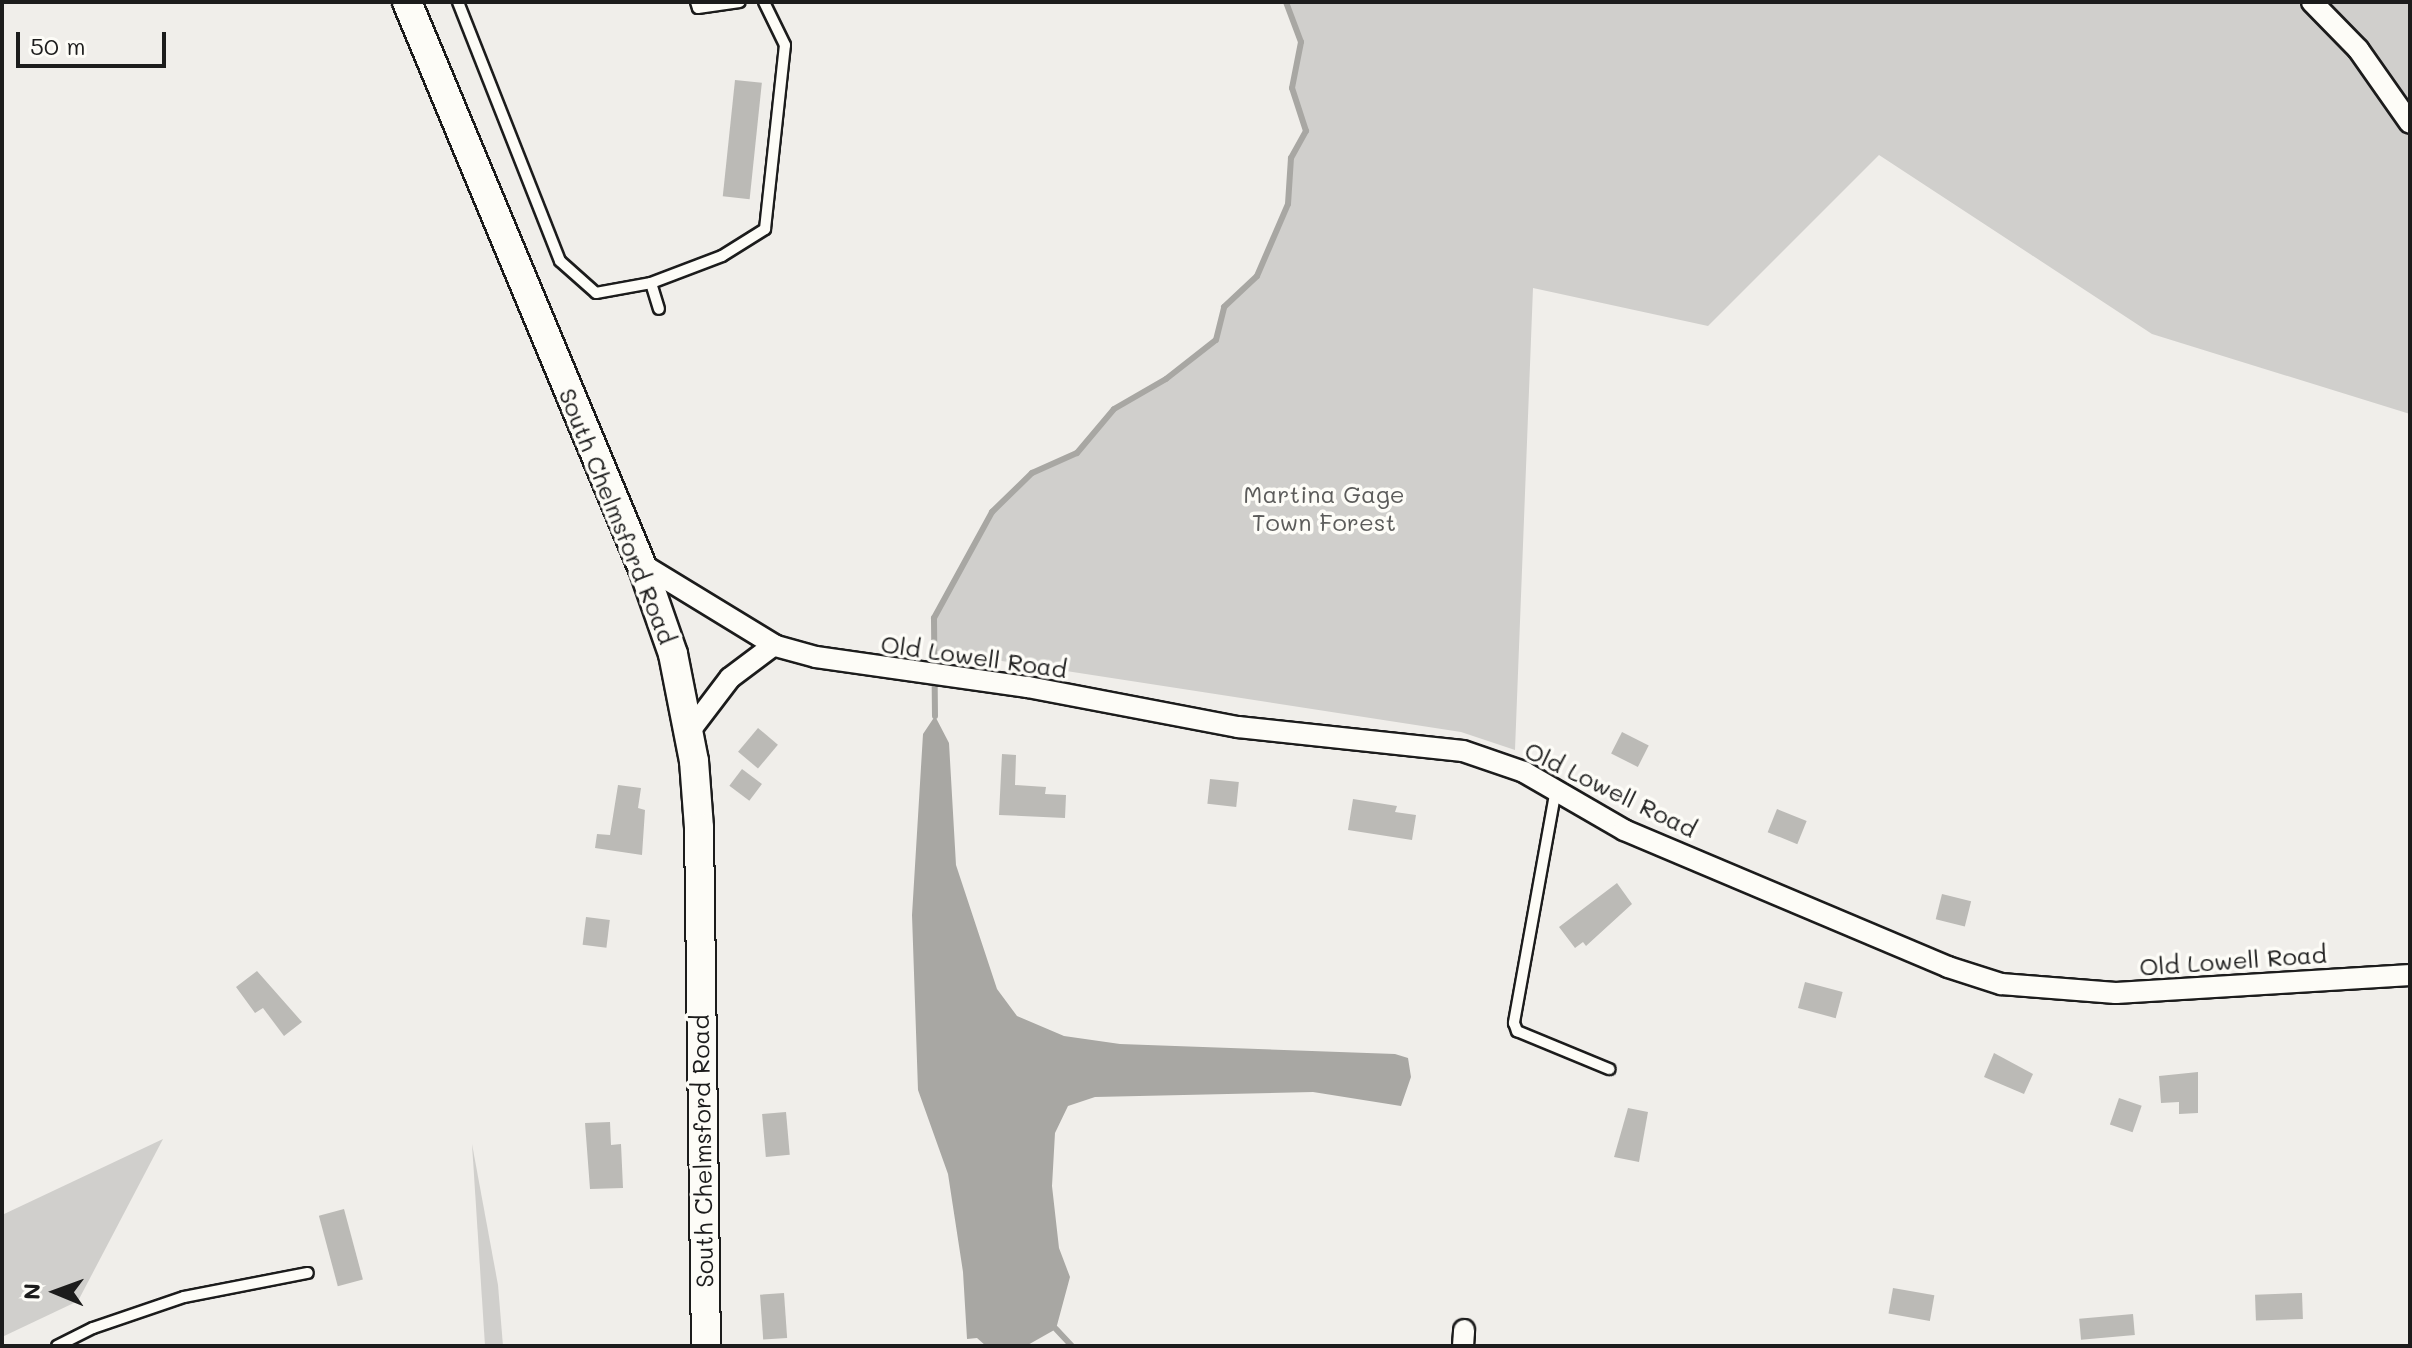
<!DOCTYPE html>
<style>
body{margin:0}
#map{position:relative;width:2412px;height:1348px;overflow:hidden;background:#f0eeea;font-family:Mali,sans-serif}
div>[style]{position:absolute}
.green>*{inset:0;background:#d0cfcc}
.water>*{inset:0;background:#a8a7a3}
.stream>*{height:6px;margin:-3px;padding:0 3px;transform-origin:3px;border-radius:3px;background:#a8a7a3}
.building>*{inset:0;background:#bbbab6;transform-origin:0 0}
.roads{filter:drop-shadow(2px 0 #1c1c1c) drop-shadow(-2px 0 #1c1c1c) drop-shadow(0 2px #1c1c1c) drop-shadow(0 -2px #1c1c1c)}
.service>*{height:10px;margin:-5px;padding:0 5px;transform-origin:5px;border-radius:5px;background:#fdfcf7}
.minor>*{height:20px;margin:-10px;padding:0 10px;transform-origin:10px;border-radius:10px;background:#fdfcf7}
.secondary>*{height:28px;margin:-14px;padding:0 14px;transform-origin:14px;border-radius:14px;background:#fdfcf7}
span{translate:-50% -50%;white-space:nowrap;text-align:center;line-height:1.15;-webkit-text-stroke:7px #fdfcf7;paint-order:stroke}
.park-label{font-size:24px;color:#5b5b5a}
.street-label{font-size:24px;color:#1c1c1c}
.frame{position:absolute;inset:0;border:4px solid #1c1c1c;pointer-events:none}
.north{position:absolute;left:16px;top:1252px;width:80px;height:80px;-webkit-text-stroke:6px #fdfcf7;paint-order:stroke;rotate:271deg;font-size:22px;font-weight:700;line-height:32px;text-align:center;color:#1c1c1c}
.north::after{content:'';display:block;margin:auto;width:28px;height:36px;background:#1c1c1c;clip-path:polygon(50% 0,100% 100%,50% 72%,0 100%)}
.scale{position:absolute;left:16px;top:32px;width:150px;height:36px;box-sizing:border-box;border:4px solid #1c1c1c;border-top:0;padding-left:10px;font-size:24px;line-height:28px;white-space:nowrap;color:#1c1c1c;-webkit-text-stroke:6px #fdfcf7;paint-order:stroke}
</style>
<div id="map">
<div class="green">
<div style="clip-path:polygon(1286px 2px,2410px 2px,2410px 414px,2152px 334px,1879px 155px,1708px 326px,1533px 288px,1515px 750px,1461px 732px,937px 651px,934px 618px,992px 512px,1032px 473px,1077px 453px,1114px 409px,1166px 379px,1216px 340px,1224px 307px,1257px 276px,1288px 204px,1291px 158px,1306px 131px,1292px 88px,1301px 42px)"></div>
<div style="clip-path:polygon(163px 1139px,78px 1301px,2px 1337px,2px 1215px)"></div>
<div style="clip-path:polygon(472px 1144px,498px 1285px,503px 1346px,485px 1346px)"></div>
</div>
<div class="water">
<div style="clip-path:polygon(935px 716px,949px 743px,956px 865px,997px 989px,1017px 1016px,1064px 1036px,1120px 1044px,1395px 1054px,1408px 1058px,1411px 1077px,1401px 1106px,1313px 1092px,1095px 1097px,1068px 1106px,1055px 1133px,1052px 1186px,1059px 1248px,1070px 1277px,1056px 1329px,1026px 1346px,986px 1346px,977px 1338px,967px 1339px,963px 1272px,948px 1174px,918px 1090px,912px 915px,923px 734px)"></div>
</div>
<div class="stream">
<div style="left:935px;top:716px;width:98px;rotate:-90.6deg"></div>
<div style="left:934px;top:618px;width:121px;rotate:-61.3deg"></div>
<div style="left:992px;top:512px;width:56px;rotate:-44.3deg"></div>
<div style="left:1032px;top:473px;width:49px;rotate:-24deg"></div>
<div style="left:1077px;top:453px;width:57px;rotate:-49.9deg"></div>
<div style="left:1114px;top:409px;width:60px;rotate:-30deg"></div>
<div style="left:1166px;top:379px;width:63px;rotate:-38deg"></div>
<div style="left:1216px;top:340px;width:34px;rotate:-76deg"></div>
<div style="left:1224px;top:307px;width:45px;rotate:-43.2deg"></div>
<div style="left:1257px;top:276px;width:78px;rotate:-66.7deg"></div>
<div style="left:1288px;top:204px;width:46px;rotate:-86.3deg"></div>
<div style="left:1291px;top:158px;width:31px;rotate:-61deg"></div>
<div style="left:1306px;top:131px;width:45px;rotate:-108deg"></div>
<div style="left:1292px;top:88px;width:47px;rotate:-78.9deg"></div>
<div style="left:1301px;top:42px;width:43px;rotate:-110.6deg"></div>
<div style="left:1056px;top:1329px;width:23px;rotate:47deg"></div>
</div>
<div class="building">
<div style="left:735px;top:80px;width:27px;height:117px;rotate:6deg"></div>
<div style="left:758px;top:728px;width:26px;height:31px;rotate:40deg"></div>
<div style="left:1622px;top:732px;width:30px;height:24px;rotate:27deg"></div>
<div style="clip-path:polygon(1002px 754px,1016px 755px,1015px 785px,1046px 787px,1045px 794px,1066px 795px,1065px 818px,999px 815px)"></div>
<div style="left:742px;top:769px;width:25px;height:21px;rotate:37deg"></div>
<div style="left:1210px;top:779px;width:29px;height:25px;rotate:6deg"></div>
<div style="clip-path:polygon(618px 785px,641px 788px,638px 808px,645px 810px,642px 855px,595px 848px,597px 834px,610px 835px)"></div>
<div style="clip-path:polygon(1353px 799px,1397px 806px,1395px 812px,1416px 815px,1412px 840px,1348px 830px)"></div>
<div style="left:1777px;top:809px;width:32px;height:25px;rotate:22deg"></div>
<div style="clip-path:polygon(1617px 883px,1632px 904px,1586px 946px,1583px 942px,1575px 948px,1559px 927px)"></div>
<div style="left:1942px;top:894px;width:30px;height:26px;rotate:14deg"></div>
<div style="left:586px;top:917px;width:24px;height:28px;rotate:7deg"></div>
<div style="clip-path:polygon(257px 971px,302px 1022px,284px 1036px,263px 1008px,255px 1013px,236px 987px)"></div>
<div style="left:1805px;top:982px;width:39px;height:27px;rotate:15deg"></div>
<div style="clip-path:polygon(1994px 1053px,2033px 1074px,2024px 1094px,1984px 1077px)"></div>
<div style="clip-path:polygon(2198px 1072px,2198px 1113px,2179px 1114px,2179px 1102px,2161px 1103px,2159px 1076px)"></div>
<div style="left:2119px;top:1098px;width:24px;height:28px;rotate:19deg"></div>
<div style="clip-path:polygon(1628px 1108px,1648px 1112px,1639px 1162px,1614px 1157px)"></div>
<div style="left:786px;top:1112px;width:43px;height:24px;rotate:85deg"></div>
<div style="clip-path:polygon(610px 1122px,611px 1145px,621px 1144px,623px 1188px,590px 1189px,585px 1123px)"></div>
<div style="left:344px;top:1209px;width:73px;height:26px;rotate:75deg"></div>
<div style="left:1893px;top:1288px;width:42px;height:26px;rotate:10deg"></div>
<div style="left:784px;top:1293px;width:45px;height:24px;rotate:86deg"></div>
<div style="left:2302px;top:1293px;width:26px;height:47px;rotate:88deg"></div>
<div style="left:2133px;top:1314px;width:21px;height:54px;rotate:85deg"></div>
</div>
<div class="roads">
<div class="service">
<div style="left:458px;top:2px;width:278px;rotate:68.5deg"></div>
<div style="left:560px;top:261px;width:48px;rotate:41.6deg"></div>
<div style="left:596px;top:293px;width:56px;rotate:-10.3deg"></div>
<div style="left:651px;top:283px;width:76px;rotate:-20.8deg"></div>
<div style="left:722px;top:256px;width:51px;rotate:-32.1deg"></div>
<div style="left:765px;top:229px;width:185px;rotate:-83.8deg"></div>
<div style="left:785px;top:45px;width:48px;rotate:-116deg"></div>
<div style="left:696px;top:2px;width:6px;rotate:72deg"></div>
<div style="left:698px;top:8px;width:42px;rotate:-8.1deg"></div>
<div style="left:651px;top:283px;width:27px;rotate:73deg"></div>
<div style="left:1556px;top:789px;width:238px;rotate:100.2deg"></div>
<div style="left:1514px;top:1023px;width:9px;rotate:69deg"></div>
<div style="left:1517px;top:1031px;width:100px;rotate:22.4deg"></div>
<div style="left:57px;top:1346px;width:40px;rotate:-26.6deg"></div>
<div style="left:93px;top:1328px;width:96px;rotate:-18.8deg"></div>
<div style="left:184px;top:1297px;width:126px;rotate:-11deg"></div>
</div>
<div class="minor">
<div style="left:2312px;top:2px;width:66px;rotate:45.6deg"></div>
<div style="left:2358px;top:49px;width:90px;rotate:54.9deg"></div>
<div style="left:640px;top:563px;width:159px;rotate:31.4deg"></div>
<div style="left:776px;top:646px;width:41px;rotate:15.4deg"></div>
<div style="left:816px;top:657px;width:214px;rotate:8.1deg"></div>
<div style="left:1028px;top:687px;width:214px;rotate:10.8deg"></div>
<div style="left:1238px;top:727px;width:226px;rotate:6.1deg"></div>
<div style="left:1463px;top:751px;width:65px;rotate:19deg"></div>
<div style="left:1524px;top:772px;width:116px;rotate:30.1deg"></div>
<div style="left:1624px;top:830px;width:352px;rotate:22.9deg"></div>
<div style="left:1948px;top:967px;width:56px;rotate:17.8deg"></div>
<div style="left:2001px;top:984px;width:115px;rotate:4.5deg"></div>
<div style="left:2116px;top:993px;width:295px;rotate:-3.5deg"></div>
<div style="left:689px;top:732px;width:68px;rotate:-52.8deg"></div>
<div style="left:730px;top:678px;width:55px;rotate:-36.9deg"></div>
<div style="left:1463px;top:1346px;width:16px;rotate:-86deg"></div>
</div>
<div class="secondary">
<div style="left:407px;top:2px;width:616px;rotate:67.39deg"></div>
<div style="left:644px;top:571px;width:88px;rotate:70.7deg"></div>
<div style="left:673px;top:654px;width:109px;rotate:78.9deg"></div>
<div style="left:694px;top:761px;width:67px;rotate:85.7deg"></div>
<div style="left:699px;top:828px;width:518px;rotate:89.23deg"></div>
</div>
</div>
<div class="park-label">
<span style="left:1324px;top:508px">Martina Gage<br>Town Forest</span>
</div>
<div class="street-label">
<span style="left:618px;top:516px;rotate:68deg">South Chelmsford Road</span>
<span style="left:974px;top:656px;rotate:8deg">Old Lowell Road</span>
<span style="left:1611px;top:789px;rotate:26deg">Old Lowell Road</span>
<span style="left:2233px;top:960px;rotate:-4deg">Old Lowell Road</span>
<span style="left:702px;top:1151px;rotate:-91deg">South Chelmsford Road</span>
</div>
<div class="frame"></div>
<div class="north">N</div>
<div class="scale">50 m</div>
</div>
